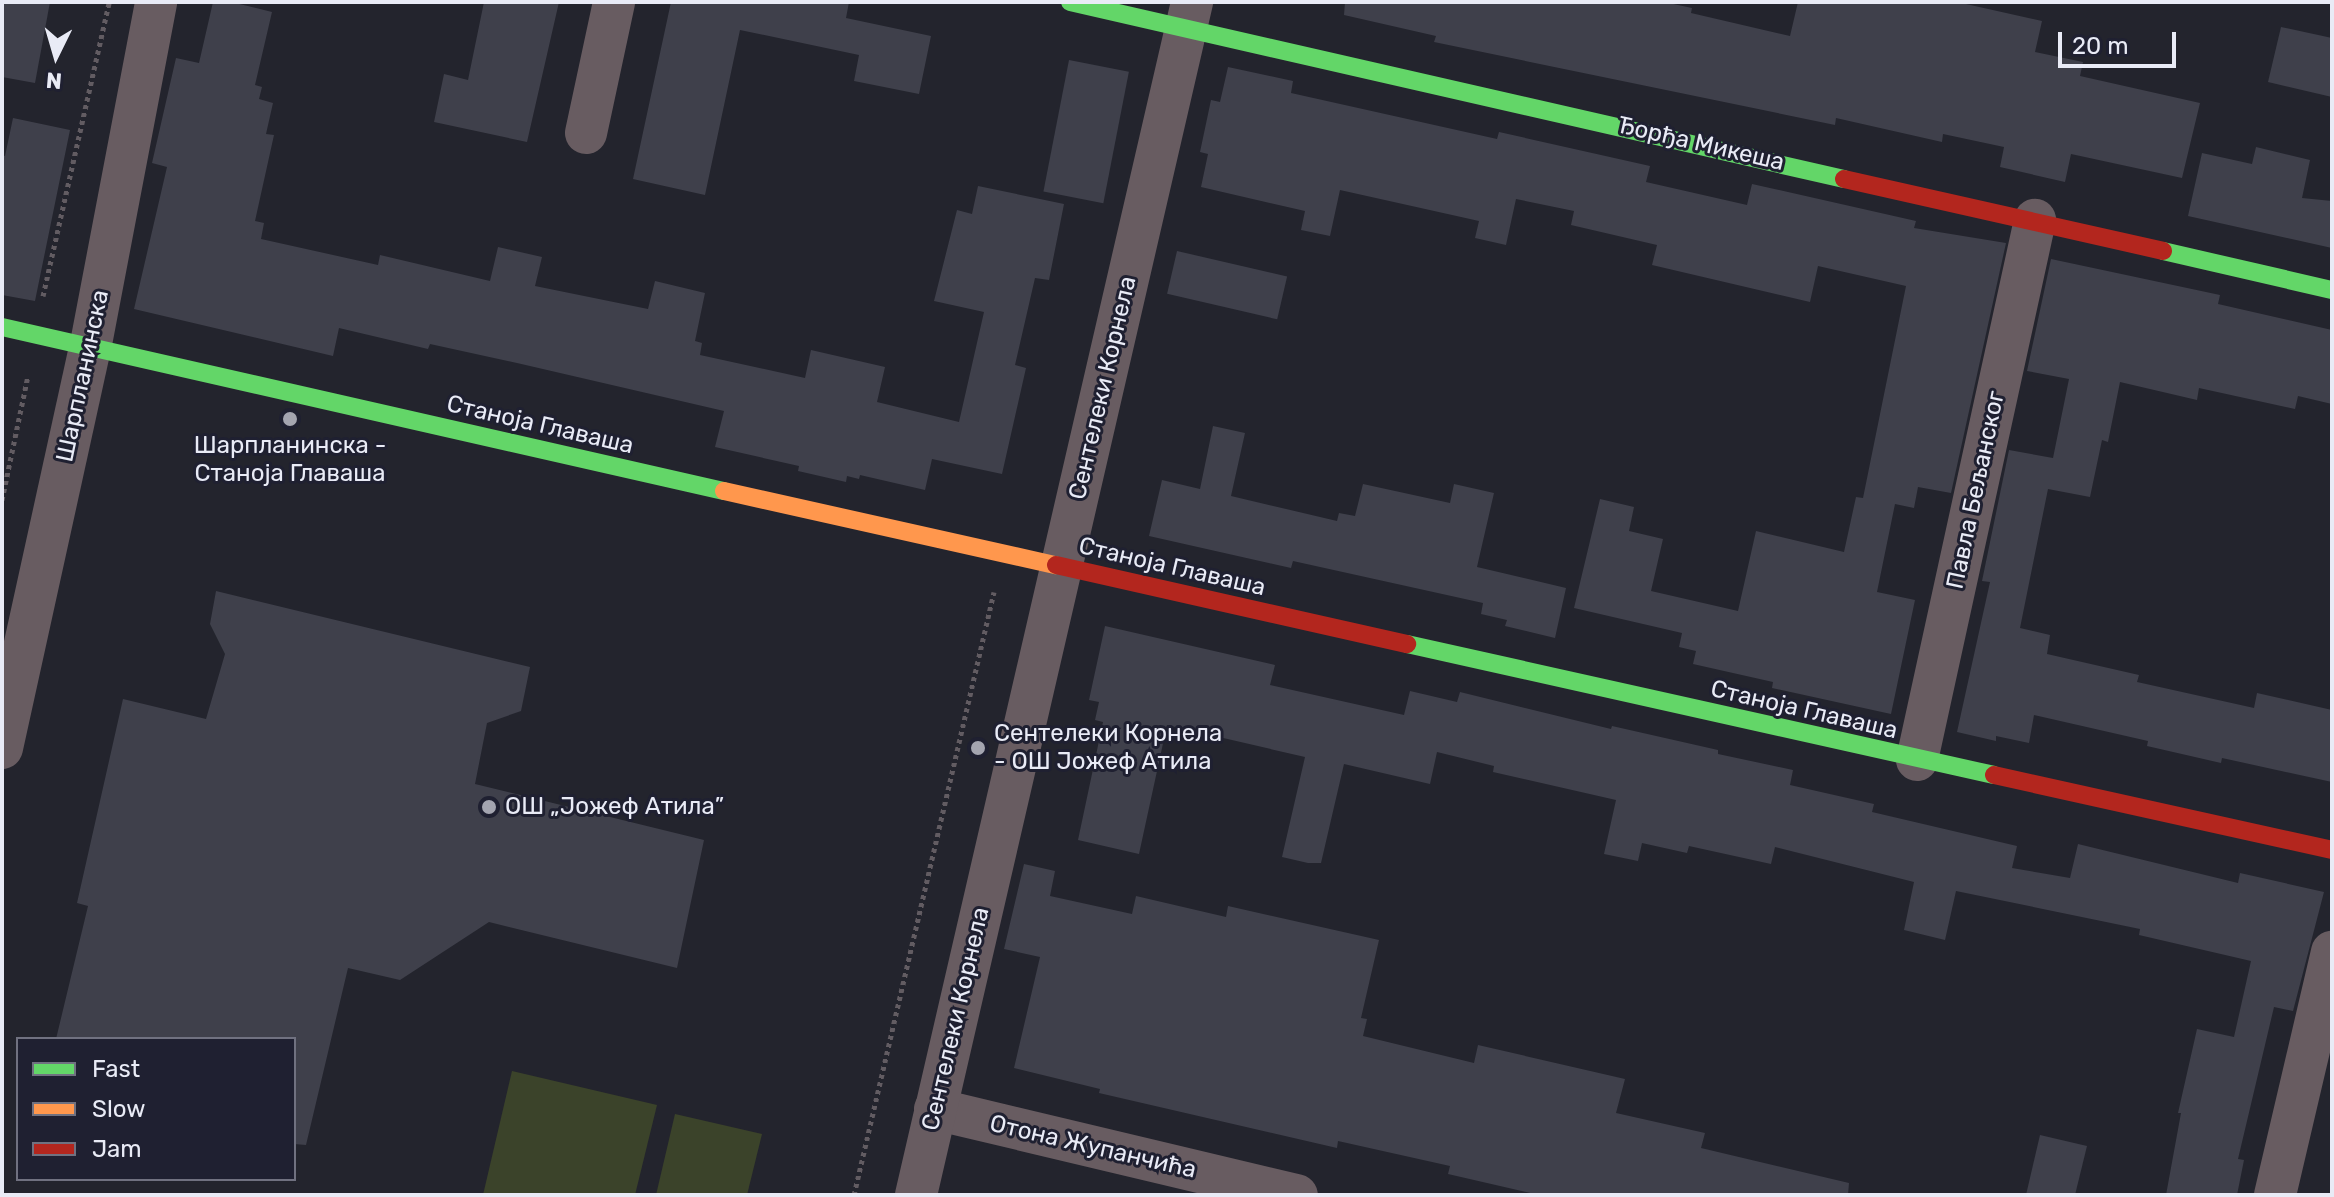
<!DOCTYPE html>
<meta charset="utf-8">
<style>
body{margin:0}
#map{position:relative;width:2334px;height:1197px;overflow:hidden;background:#23242d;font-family:Rubik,sans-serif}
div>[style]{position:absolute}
.green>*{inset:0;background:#3b432a}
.building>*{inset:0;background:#3f404b;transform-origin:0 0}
.path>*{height:5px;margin-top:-2.5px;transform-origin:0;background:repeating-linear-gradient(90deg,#625c62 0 4px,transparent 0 8px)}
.street>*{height:42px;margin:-21px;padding:0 21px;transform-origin:21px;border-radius:21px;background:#685c61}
.fast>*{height:18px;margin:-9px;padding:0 9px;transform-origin:9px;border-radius:9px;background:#63d668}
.slow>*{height:18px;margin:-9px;padding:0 9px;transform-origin:9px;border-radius:9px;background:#ff974d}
.jam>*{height:18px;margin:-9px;padding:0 9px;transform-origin:9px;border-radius:9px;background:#b3261e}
.dots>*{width:22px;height:22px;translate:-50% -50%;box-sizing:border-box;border:4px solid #1f2031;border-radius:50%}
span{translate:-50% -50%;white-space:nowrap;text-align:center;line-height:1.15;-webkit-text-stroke:6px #1f2031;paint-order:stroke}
.street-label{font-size:24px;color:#e9ebf6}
.poi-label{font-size:24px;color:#e9ebf6}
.left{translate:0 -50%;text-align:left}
.frame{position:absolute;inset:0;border:4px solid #e9ebf6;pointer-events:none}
.legend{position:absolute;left:16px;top:1037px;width:280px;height:144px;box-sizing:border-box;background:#1f2031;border:2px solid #707180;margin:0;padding:10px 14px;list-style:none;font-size:24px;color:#e9ebf6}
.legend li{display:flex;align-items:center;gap:16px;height:40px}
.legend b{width:40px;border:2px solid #707180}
.north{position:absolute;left:16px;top:16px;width:80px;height:80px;-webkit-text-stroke:6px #1f2031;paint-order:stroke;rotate:185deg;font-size:22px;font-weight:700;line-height:32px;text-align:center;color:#e9ebf6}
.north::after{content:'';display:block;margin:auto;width:28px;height:36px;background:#e9ebf6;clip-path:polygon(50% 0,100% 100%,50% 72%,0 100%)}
.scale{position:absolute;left:2058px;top:32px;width:118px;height:36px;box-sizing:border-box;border:4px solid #e9ebf6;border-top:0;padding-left:10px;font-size:24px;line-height:28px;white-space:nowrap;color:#e9ebf6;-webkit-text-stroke:6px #1f2031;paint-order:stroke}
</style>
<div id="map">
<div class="green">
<div style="clip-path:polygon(512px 1071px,657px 1105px,635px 1195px,483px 1195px)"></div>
<div style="clip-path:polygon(675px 1114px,762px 1134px,747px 1195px,656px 1195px)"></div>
</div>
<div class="building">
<div style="clip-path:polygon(2px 2px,50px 2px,35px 83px,2px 77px)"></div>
<div style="clip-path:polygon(213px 2px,231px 2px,272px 12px,255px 85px,262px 87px,259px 99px,273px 103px,266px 134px,274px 135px,255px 221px,264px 223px,261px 239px,378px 265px,380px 255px,490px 281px,498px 247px,542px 257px,535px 286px,648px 309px,655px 281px,705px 293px,695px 341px,702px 343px,700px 355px,805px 378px,811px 350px,885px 367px,877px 402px,959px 422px,984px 312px,934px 301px,957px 210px,972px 214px,978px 186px,1064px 204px,1049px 280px,1035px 278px,1015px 365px,1026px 368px,1002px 474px,932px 459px,925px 490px,860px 475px,859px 479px,847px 476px,846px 482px,798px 471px,799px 466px,715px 447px,724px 411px,517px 363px,430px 344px,428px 349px,339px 328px,333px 356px,134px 309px,167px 167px,152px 163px,176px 58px,199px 63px)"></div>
<div style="clip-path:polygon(484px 2px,559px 2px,527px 142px,434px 122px,444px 74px,468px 80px)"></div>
<div style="clip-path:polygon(671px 2px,849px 2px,846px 18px,931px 36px,919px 94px,854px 81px,859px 55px,740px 30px,705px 195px,633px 179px)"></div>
<div style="clip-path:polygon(1345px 2px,1664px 2px,1692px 8px,1691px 13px,1790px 36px,1798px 2px,1957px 2px,2042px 21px,2035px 52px,2083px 62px,2080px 76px,2200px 103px,2182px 178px,2071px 154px,2065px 182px,2000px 167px,2004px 147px,1943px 134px,1942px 142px,1836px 118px,1835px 125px,1434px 42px,1436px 36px,1344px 15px)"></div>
<div style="clip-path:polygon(2281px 27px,2332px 38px,2332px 97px,2268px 82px)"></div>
<div style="left:1069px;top:60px;width:61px;height:134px;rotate:11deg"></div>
<div style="clip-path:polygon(1228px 67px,1293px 81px,1291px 93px,1497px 139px,1499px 132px,1650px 166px,1646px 182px,1747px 205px,1752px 184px,1916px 221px,1914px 228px,2006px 243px,1951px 493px,1918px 487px,1914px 508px,1895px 504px,1877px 592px,1915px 600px,1891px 714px,1772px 688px,1773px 682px,1693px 664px,1696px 651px,1679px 647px,1682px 633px,1574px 608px,1600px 499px,1634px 507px,1629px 531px,1663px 539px,1651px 591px,1738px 611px,1756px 531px,1844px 552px,1856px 497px,1863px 498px,1906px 286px,1818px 266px,1810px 302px,1652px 265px,1657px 245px,1571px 225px,1574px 211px,1516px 199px,1506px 245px,1475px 238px,1479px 221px,1340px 190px,1330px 236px,1301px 230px,1305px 211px,1201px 187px,1208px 154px,1200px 152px,1211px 100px,1220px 102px)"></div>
<div style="clip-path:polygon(13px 118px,70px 130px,35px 301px,2px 295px,2px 155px,5px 156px)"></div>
<div style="clip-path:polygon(2256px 147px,2310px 160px,2302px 198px,2332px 201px,2332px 248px,2188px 216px,2202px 153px,2252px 164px)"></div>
<div style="left:1177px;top:251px;width:113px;height:44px;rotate:13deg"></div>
<div style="clip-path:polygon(2051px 259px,2220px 295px,2218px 304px,2332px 330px,2332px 404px,2298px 396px,2295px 409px,2199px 388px,2197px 400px,2120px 382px,2108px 442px,2102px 440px,2090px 497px,2048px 489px,2020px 628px,2050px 635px,2047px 654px,2139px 675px,2137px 682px,2254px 708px,2257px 693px,2332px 710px,2332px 782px,2222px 758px,2221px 763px,2147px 746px,2148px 741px,2034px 715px,2029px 743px,1996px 736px,1996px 741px,1957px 732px,1990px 582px,1982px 581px,2009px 450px,2053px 458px,2069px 379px,2027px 371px)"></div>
<div style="clip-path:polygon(1213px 426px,1245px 433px,1231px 496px,1337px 521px,1339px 513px,1355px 516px,1363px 484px,1450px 503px,1454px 484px,1494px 493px,1477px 567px,1566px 588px,1555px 638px,1505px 626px,1507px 620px,1481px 614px,1483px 603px,1293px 561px,1291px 568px,1149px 536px,1162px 480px,1200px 489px)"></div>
<div style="clip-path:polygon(216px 591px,530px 667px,521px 711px,487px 723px,475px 784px,704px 840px,677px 968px,489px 922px,400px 980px,348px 968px,306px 1145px,294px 1144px,294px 1039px,56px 1039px,88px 906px,77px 903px,123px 699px,206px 719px,225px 654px,210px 624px)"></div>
<div style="clip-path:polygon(1105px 626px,1275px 665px,1270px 685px,1404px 715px,1410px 691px,1457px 702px,1460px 692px,1611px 729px,1612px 726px,1718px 750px,1718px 754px,1793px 770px,1790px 785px,1874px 804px,1872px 812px,2017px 846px,2012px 868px,2070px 878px,2078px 844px,2238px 883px,2240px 873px,2324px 892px,2293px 1011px,2274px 1007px,2238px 1159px,2244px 1160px,2237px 1195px,2166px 1195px,2181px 1113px,2178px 1113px,2197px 1029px,2234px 1037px,2251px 961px,2139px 935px,2140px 929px,1956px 891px,1945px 940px,1904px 930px,1914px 882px,1775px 847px,1771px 864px,1689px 846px,1687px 853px,1642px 843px,1638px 861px,1604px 854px,1616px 800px,1493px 772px,1494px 766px,1437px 752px,1430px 784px,1344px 764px,1321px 863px,1308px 863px,1282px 857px,1305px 757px,1167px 725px,1139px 854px,1078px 840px,1103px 722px,1095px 720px,1099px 702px,1089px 700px)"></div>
<div style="clip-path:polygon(1024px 864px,1055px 871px,1050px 896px,1132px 914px,1136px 896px,1226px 917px,1228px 906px,1379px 940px,1361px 1018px,1367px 1019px,1363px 1036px,1474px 1063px,1478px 1045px,1625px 1079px,1616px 1113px,1705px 1133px,1701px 1148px,1849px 1183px,1848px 1195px,1539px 1195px,1448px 1174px,1450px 1166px,1338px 1141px,1337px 1148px,1099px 1093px,1100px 1089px,1014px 1068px,1040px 957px,1004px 949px)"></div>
<div style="clip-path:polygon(2040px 1135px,2087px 1146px,2075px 1195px,2026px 1195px)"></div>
</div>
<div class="path">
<div style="left:43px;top:296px;width:301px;rotate:-77.3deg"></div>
<div style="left:2px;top:500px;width:127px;rotate:-78.2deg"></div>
<div style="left:854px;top:1195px;width:619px;rotate:-76.93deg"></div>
</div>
<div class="street">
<div style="left:586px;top:133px;width:134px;rotate:-77.9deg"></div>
<div style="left:2px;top:748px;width:409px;rotate:-77.6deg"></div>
<div style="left:90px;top:349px;width:353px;rotate:-79.2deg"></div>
<div style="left:1917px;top:760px;width:553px;rotate:-77.67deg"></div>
<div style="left:935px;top:1109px;width:372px;rotate:13.4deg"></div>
<div style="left:916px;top:1195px;width:1225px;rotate:-76.97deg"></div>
<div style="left:2275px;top:1195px;width:250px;rotate:-76.8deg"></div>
</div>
<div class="fast">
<div style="left:1070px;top:2px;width:794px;rotate:12.88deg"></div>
<div style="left:2163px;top:251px;width:173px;rotate:13deg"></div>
<div style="left:2px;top:327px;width:740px;rotate:12.8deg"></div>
<div style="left:1407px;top:644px;width:601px;rotate:12.58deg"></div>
</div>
<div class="slow">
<div style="left:724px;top:491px;width:340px;rotate:12.6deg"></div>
</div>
<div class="jam">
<div style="left:1844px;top:179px;width:327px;rotate:12.7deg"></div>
<div style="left:1056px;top:565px;width:360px;rotate:12.7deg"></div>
<div style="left:1994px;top:775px;width:346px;rotate:12.5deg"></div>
</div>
<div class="dots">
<div style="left:290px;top:419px;background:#a4a5b0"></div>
<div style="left:978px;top:748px;background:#a4a5b0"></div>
<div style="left:489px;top:807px;background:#a4a5b0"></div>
</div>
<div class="street-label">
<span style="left:1701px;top:144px;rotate:13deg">Ђорђа Микеша</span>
<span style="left:83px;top:376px;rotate:-78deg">Шарпланинска</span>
<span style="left:1103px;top:388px;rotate:-77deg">Сентелеки Корнела</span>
<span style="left:540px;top:425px;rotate:13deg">Станоја Главаша</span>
<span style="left:1976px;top:490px;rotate:-78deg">Павла Бељанског</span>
<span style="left:1172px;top:567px;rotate:13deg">Станоја Главаша</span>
<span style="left:1804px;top:710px;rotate:13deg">Станоја Главаша</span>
<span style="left:956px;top:1019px;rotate:-77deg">Сентелеки Корнела</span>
<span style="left:1093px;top:1147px;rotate:13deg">Отона Жупанчића</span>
</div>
<div class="poi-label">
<span style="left:290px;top:460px">Шарпланинска -<br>Станоја Главаша</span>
<span class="left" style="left:994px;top:748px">Сентелеки Корнела<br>- ОШ Јожеф Атила</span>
<span class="left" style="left:505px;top:807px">ОШ „Јожеф Атила”</span>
</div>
<div class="frame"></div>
<ul class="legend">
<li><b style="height:10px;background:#63d668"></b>Fast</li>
<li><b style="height:10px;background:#ff974d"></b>Slow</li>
<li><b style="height:10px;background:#b3261e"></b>Jam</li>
</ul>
<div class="north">N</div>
<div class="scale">20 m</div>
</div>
